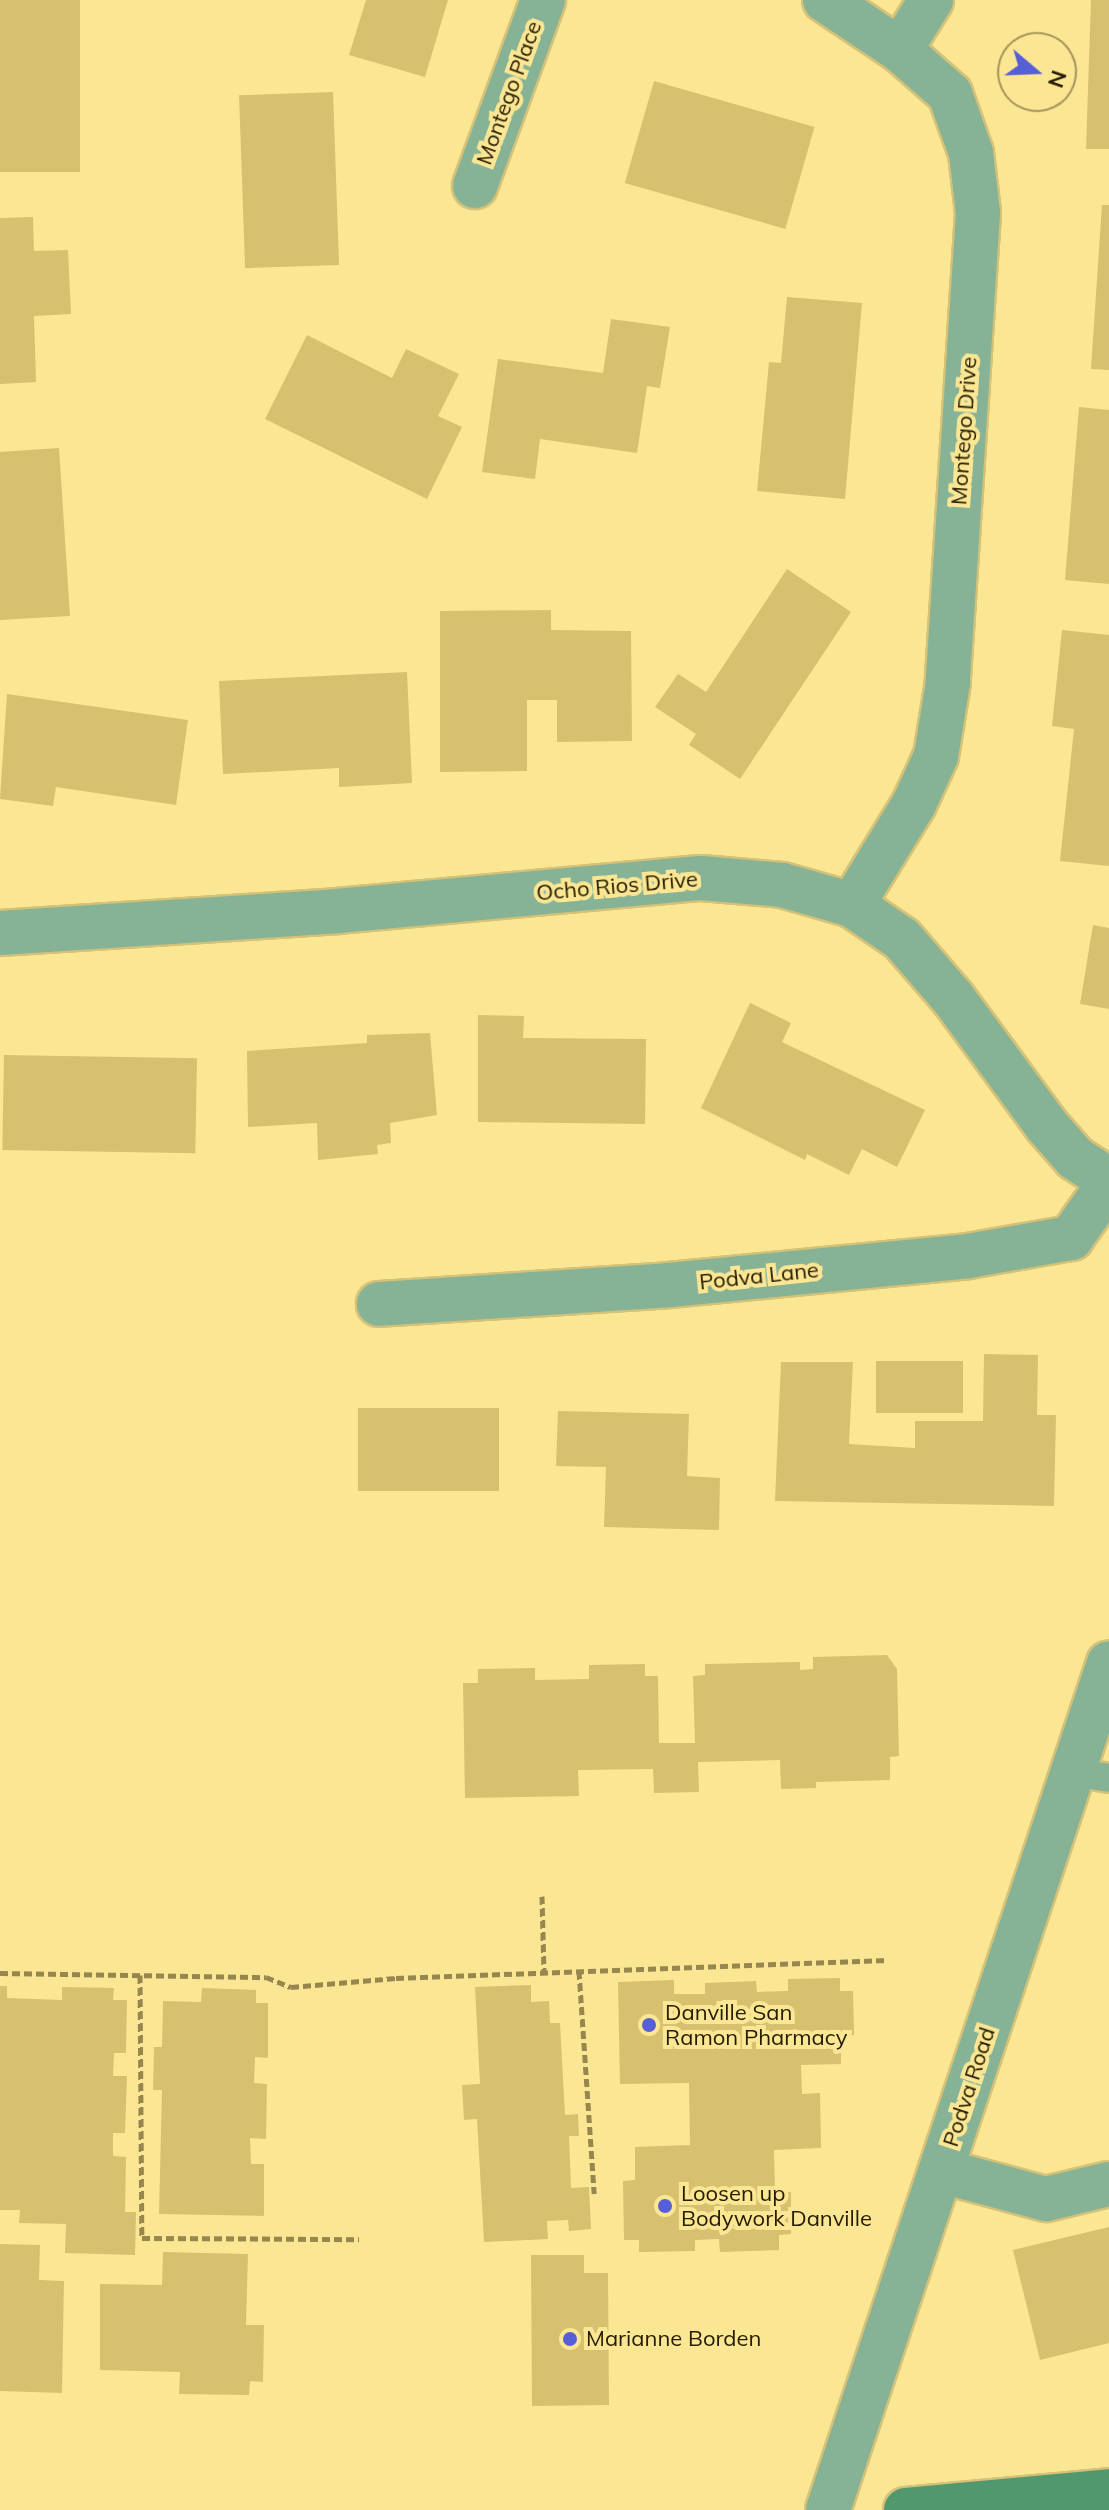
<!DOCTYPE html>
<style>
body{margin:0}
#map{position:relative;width:1109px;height:2510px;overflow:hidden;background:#fbe694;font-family:Mulish,sans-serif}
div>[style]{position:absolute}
.building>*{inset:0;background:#d5c16f;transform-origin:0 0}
.path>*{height:5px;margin-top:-2.5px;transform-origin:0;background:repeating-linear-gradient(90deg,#97874f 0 8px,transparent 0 12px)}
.roads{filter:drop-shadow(2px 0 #d4c279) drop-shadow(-2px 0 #d4c279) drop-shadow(0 2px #d4c279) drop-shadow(0 -2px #d4c279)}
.lane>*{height:28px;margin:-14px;padding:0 14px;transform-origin:14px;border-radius:14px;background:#86b295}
.street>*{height:44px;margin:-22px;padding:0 22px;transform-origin:22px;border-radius:22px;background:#86b295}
.secondary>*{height:44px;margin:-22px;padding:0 22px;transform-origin:22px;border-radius:22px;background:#52986e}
.dots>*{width:22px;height:22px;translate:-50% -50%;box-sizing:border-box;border:4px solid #fbe694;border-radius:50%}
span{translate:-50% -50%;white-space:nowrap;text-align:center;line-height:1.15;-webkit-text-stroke:8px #fbe694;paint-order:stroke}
.street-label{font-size:22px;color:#251c00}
.poi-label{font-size:22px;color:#251c00}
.left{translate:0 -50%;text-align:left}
.north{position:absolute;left:997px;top:32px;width:80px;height:80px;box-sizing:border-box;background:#fbe694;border:2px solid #a59559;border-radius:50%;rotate:109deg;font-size:22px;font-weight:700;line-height:32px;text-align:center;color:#251c00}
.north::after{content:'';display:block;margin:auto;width:28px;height:36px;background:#575fd6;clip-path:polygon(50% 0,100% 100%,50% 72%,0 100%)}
</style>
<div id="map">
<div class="building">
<div style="left:0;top:0;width:80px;height:172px"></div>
<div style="clip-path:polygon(366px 0,448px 0,425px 77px,349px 55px)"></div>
<div style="clip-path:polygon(1091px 0,1109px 0,1109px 149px,1086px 149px)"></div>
<div style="left:654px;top:81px;width:167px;height:106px;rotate:16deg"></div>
<div style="left:333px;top:92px;width:173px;height:94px;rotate:88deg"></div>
<div style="clip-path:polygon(1102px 205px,1109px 205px,1109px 370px,1091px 369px)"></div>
<div style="clip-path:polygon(33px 217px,34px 251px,68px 250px,71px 314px,34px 316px,36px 382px,0 384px,0 218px)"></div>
<div style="clip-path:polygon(787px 297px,862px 303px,845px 499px,757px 491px,769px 362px,781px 363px)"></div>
<div style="clip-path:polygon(611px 319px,670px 327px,660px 388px,647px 386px,637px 453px,540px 439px,535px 479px,482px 472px,498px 359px,603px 373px)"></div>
<div style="clip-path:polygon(307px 335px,392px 378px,406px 349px,459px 374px,438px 416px,462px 427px,427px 499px,265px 419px)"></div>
<div style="clip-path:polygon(1079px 407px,1109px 410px,1109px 584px,1065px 580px)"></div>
<div style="clip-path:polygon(59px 448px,70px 616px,0 620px,0 452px)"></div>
<div style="clip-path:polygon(787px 569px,851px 612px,740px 779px,689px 745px,696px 734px,655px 707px,678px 674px,706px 692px)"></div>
<div style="clip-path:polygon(551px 610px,551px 630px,631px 631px,632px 741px,557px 742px,557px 700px,527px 700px,527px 771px,440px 772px,440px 611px)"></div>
<div style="clip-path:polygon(1062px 630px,1109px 635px,1109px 866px,1060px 861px,1074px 729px,1052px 726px)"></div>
<div style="clip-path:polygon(407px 672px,412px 783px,339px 787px,339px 768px,223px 774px,219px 681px)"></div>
<div style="clip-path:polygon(7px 694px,188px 720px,176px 805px,56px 787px,53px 806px,0 799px)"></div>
<div style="clip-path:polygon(1093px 925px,1109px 928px,1109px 1009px,1080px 1004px)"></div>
<div style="clip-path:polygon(750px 1003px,791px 1023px,782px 1042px,925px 1110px,897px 1167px,862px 1149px,849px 1175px,807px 1154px,805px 1160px,701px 1108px)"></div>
<div style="clip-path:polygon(478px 1015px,524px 1016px,523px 1038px,646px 1039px,645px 1124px,478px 1122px)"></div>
<div style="clip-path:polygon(430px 1033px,437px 1115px,390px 1123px,391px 1143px,377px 1145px,378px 1154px,318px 1160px,317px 1123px,248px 1127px,247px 1051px,367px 1043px,367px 1035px)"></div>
<div style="left:4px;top:1055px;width:193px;height:95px;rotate:1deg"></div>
<div style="clip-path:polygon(984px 1354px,1038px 1355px,1037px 1415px,1056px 1415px,1054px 1506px,775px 1501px,781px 1362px,853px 1362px,849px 1444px,915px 1448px,915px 1421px,983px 1421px)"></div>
<div style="left:876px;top:1361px;width:87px;height:52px"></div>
<div style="left:358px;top:1408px;width:141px;height:83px"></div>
<div style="clip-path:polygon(558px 1411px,689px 1414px,687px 1476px,720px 1478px,719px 1530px,604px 1527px,606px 1467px,556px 1466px)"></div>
<div style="clip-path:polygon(887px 1655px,897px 1669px,899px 1756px,890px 1757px,890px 1780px,816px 1782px,816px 1788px,781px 1789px,780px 1760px,698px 1762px,699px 1792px,654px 1793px,653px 1769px,578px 1770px,579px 1796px,465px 1798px,463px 1683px,478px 1683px,478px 1669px,535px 1668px,535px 1680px,589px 1679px,589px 1665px,645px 1664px,645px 1676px,658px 1676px,659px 1743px,695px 1743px,693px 1676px,705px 1675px,705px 1664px,800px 1662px,800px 1670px,813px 1669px,813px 1657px)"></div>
<div style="clip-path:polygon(840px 1978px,840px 1991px,853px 1991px,854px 2035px,841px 2035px,841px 2064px,801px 2065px,802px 2094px,820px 2093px,821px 2148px,774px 2150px,775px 2192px,791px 2192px,791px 2234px,779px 2235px,779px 2250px,720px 2252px,719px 2239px,695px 2240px,695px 2251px,639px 2252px,639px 2240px,624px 2240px,623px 2181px,635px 2180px,635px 2147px,690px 2145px,689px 2083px,620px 2084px,618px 1982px,674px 1980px,674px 1994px,705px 1994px,705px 1983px,756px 1981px,757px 1992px,788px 1991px,788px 1979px)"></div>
<div style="clip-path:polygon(531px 1985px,531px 2002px,549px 2001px,550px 2023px,560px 2023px,565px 2115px,578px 2114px,579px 2136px,569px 2136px,571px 2188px,589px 2187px,591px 2229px,569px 2231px,568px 2220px,547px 2221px,548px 2239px,484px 2242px,477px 2119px,464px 2120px,462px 2085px,480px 2084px,475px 1987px)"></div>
<div style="clip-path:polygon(0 1986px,7px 1986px,7px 1998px,62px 2000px,62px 1987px,114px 1988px,113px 2000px,127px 2000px,126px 2053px,114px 2053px,113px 2076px,127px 2076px,125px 2133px,113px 2133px,113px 2156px,126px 2157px,125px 2212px,136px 2212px,135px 2255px,65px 2253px,66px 2224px,19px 2223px,20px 2210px,0 2210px)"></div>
<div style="clip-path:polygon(202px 1988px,256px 1990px,256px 2003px,268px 2003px,268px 2058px,255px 2057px,254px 2083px,267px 2084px,266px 2139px,250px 2138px,251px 2164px,264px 2164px,264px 2216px,159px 2214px,162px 2090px,153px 2090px,154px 2047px,162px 2047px,163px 2001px,201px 2002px)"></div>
<div style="clip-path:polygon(1109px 2227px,1109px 2343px,1040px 2360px,1013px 2250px)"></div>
<div style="clip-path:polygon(0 2244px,40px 2245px,39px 2280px,64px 2281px,62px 2393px,0 2391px)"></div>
<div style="clip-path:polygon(163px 2252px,248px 2254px,246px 2325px,264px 2325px,263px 2382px,250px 2381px,249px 2395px,179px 2394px,180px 2372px,100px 2370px,100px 2284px,162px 2285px)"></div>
<div style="clip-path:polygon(531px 2255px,584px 2255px,584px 2273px,608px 2273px,609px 2405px,532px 2406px)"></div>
</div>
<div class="path">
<div style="left:542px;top:1896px;width:77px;rotate:88.5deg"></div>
<div style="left:579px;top:1971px;width:223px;rotate:86.1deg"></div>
<div style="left:0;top:1973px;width:266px;rotate:0.9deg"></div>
<div style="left:266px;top:1977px;width:27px;rotate:22deg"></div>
<div style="left:291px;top:1987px;width:105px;rotate:-4.9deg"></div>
<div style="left:396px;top:1978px;width:492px;rotate:-2.1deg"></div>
<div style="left:140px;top:1975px;width:263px;rotate:89.6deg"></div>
<div style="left:142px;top:2238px;width:217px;rotate:0.3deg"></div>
</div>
<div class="roads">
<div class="lane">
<div style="left:1072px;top:1772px;width:37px;rotate:9deg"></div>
</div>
<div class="street">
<div style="left:825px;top:0;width:90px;rotate:33.7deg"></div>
<div style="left:900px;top:50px;width:67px;rotate:41.3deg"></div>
<div style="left:950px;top:94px;width:63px;rotate:70.4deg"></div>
<div style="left:971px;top:153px;width:60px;rotate:83.3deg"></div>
<div style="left:978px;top:213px;width:470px;rotate:93.7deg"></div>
<div style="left:948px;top:682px;width:75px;rotate:99.2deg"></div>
<div style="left:936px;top:756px;width:53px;rotate:114.6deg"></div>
<div style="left:914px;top:804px;width:119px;rotate:121.5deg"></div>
<div style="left:900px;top:50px;width:59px;rotate:-58.2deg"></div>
<div style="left:475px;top:186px;width:198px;rotate:-69.9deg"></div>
<div style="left:0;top:933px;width:338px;rotate:-3.7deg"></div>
<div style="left:337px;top:911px;width:365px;rotate:-5.2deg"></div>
<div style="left:701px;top:878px;width:81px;rotate:4.9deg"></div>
<div style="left:782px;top:885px;width:73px;rotate:15.9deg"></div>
<div style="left:852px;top:905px;width:60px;rotate:34.2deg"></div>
<div style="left:902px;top:939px;width:78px;rotate:49.2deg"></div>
<div style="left:953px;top:998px;width:159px;rotate:53.7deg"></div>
<div style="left:1047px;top:1126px;width:43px;rotate:48.8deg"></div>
<div style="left:1075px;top:1158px;width:40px;rotate:32.9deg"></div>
<div style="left:379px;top:1304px;width:291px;rotate:-3.7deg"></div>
<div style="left:669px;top:1285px;width:300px;rotate:-5.5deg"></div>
<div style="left:968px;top:1256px;width:105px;rotate:-9.9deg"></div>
<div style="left:1071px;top:1238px;width:66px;rotate:-54.9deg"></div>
<div style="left:942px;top:2171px;width:108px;rotate:15.1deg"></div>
<div style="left:1046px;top:2199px;width:65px;rotate:-13.4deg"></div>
<div style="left:828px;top:2510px;width:892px;rotate:-71.65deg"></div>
</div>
<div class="secondary">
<div style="left:906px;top:2510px;width:204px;rotate:-5.3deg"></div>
</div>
</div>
<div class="dots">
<div style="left:649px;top:2025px;background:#575fd6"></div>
<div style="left:665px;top:2206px;background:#575fd6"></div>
<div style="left:570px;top:2339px;background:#575fd6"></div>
</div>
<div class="street-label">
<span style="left:509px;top:93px;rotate:-70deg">Montego Place</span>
<span style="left:964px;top:431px;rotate:-86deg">Montego Drive</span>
<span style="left:617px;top:886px;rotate:-5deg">Ocho Rios Drive</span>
<span style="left:759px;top:1276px;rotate:-6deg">Podva Lane</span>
<span style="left:969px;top:2087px;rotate:-72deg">Podva Road</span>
</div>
<div class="poi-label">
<span class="left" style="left:665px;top:2025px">Danville San<br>Ramon Pharmacy</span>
<span class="left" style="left:681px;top:2206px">Loosen up<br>Bodywork Danville</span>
<span class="left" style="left:586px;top:2339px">Marianne Borden</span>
</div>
<div class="north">N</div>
</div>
